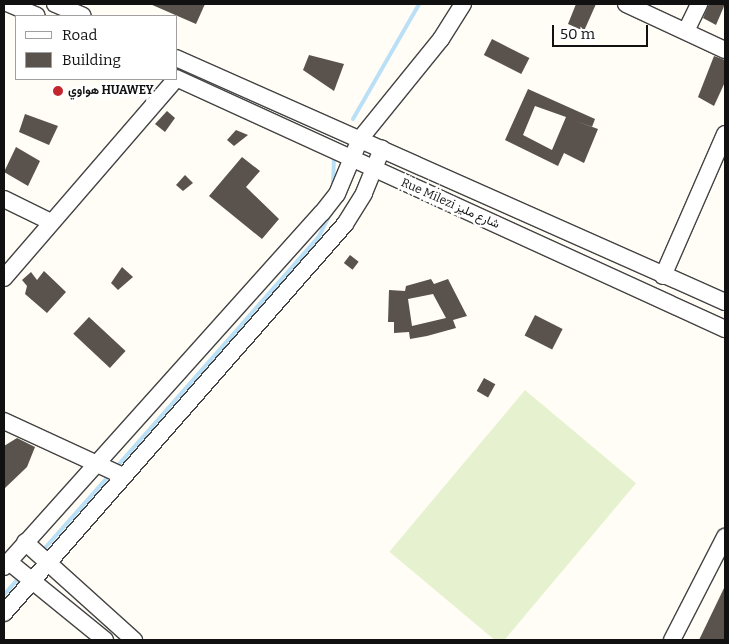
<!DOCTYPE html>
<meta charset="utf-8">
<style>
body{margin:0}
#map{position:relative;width:729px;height:644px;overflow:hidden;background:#fffdf5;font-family:Bitter,Vazirmatn,serif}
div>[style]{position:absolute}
.pitch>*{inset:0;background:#e6f2cf;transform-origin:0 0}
.stream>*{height:4px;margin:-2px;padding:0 2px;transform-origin:2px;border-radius:2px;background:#b9e0f7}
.building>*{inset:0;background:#5a524d;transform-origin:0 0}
.roads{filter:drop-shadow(1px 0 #444) drop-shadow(-1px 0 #444) drop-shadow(0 1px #444) drop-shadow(0 -1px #444)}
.minor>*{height:16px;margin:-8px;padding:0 8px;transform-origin:8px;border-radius:8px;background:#fff}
.dots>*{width:14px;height:14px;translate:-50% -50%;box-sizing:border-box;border:2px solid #fff;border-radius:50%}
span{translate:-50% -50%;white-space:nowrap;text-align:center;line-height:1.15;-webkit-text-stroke:5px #fff;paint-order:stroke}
.poi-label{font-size:12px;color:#111;font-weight:700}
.left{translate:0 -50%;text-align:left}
.street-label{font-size:12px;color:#111}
.frame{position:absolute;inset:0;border:5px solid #111;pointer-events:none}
.legend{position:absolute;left:15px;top:15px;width:162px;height:65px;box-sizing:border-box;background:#fff;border:1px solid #a0a0a0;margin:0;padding:6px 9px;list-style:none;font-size:15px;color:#111}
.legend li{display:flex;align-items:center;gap:10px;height:25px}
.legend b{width:25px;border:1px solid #a0a0a0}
.scale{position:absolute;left:552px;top:25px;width:96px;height:22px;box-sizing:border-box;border:2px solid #111;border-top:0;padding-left:6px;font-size:15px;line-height:18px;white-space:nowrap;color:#111;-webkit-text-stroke:4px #fff;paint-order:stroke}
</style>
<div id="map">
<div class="pitch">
<div style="left:525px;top:390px;width:145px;height:211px;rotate:40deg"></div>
</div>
<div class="stream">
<div style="left:353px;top:119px;width:133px;rotate:-60.1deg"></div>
<div style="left:333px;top:186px;width:27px;rotate:-88deg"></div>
<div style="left:120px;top:463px;width:300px;rotate:-48.7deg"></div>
<div style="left:318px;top:238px;width:28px;rotate:-63deg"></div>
<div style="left:45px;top:548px;width:92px;rotate:-48.5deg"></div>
<div style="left:4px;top:595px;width:21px;rotate:-49deg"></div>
</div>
<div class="building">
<div style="clip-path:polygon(150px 4px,205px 4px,196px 24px)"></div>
<div style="clip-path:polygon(576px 4px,596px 4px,584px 31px,568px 24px)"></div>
<div style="clip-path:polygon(709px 4px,725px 4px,716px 25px,703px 18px)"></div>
<div style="left:492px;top:39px;width:42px;height:18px;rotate:27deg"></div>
<div style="clip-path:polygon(309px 55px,344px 64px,334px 91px,303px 70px)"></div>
<div style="clip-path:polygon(714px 56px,725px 60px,725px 82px,714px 106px,698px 97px)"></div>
<div style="clip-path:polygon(evenodd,528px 89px,595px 119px,592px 127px,576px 121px,598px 129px,584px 163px,564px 153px,558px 166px,505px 140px,528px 89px,535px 106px,566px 117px,552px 150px,523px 135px,535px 106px)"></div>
<div style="clip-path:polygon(167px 111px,175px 118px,165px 132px,155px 124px)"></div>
<div style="clip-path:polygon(25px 114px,58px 126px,49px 145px,19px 132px)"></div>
<div style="clip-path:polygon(236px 130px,248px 135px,234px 146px,227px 140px)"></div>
<div style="clip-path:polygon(16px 147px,40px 161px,28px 186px,4px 172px)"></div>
<div style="clip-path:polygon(242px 157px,260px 171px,246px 187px,279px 219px,262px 239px,209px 196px)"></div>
<div style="clip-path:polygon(185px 175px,193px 183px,183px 191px,176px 185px)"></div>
<div style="left:350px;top:255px;width:11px;height:10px;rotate:38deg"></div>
<div style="clip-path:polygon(122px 267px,133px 277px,118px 290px,111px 283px)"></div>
<div style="clip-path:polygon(44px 271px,66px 292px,47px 313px,25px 294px,27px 286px,22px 280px,31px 272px,37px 280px)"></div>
<div style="clip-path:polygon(evenodd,431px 279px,434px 284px,448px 279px,467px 316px,453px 320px,456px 328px,427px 336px,410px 339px,409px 332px,394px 333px,394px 322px,388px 322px,389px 290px,405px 291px,406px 286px,431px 279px,433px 294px,446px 318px,412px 326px,408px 299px,433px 294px)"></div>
<div style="left:535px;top:315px;width:31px;height:23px;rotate:27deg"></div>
<div style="left:89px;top:317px;width:50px;height:23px;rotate:43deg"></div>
<div style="left:484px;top:378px;width:13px;height:15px;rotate:29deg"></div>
<div style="clip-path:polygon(17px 438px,35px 447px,27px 467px,4px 489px,4px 446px)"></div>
<div style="clip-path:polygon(725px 586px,725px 640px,699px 640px)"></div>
</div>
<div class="roads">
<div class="minor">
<div style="left:9px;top:4px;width:30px;rotate:23deg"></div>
<div style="left:55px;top:4px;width:30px;rotate:23deg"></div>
<div style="left:626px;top:4px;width:109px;rotate:24.9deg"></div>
<div style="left:686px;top:31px;width:30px;rotate:-64deg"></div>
<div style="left:176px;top:58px;width:601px;rotate:23.96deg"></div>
<div style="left:176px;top:78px;width:604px;rotate:24.57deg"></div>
<div style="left:4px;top:199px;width:52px;rotate:26.1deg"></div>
<div style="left:663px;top:276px;width:155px;rotate:-66.4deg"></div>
<div style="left:4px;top:278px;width:263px;rotate:-49.2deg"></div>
<div style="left:4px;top:421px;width:131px;rotate:24.8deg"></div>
<div style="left:25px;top:542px;width:147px;rotate:42deg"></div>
<div style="left:9px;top:562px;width:124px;rotate:39.1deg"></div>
<div style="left:4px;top:567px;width:476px;rotate:-48.1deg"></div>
<div style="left:322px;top:213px;width:24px;rotate:-52deg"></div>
<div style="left:337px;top:194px;width:60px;rotate:-67.3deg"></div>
<div style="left:360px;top:139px;width:129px;rotate:-51deg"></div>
<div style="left:441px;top:39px;width:41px;rotate:-57.8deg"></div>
<div style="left:4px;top:613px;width:517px;rotate:-48.76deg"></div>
<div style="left:345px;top:224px;width:36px;rotate:-58deg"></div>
<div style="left:364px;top:193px;width:48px;rotate:-67.8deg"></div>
<div style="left:672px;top:640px;width:116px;rotate:-62.8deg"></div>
</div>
</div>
<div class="dots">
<div style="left:58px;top:91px;background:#c4262e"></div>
</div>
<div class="poi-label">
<span class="left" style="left:68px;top:91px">هواوي HUAWEY</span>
</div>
<div class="street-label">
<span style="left:450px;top:204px;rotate:24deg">Rue Milezi شارع مليز</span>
</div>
<div class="frame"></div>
<ul class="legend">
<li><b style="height:6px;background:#fff"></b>Road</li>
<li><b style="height:14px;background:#5a524d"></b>Building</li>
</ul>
<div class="scale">50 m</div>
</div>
